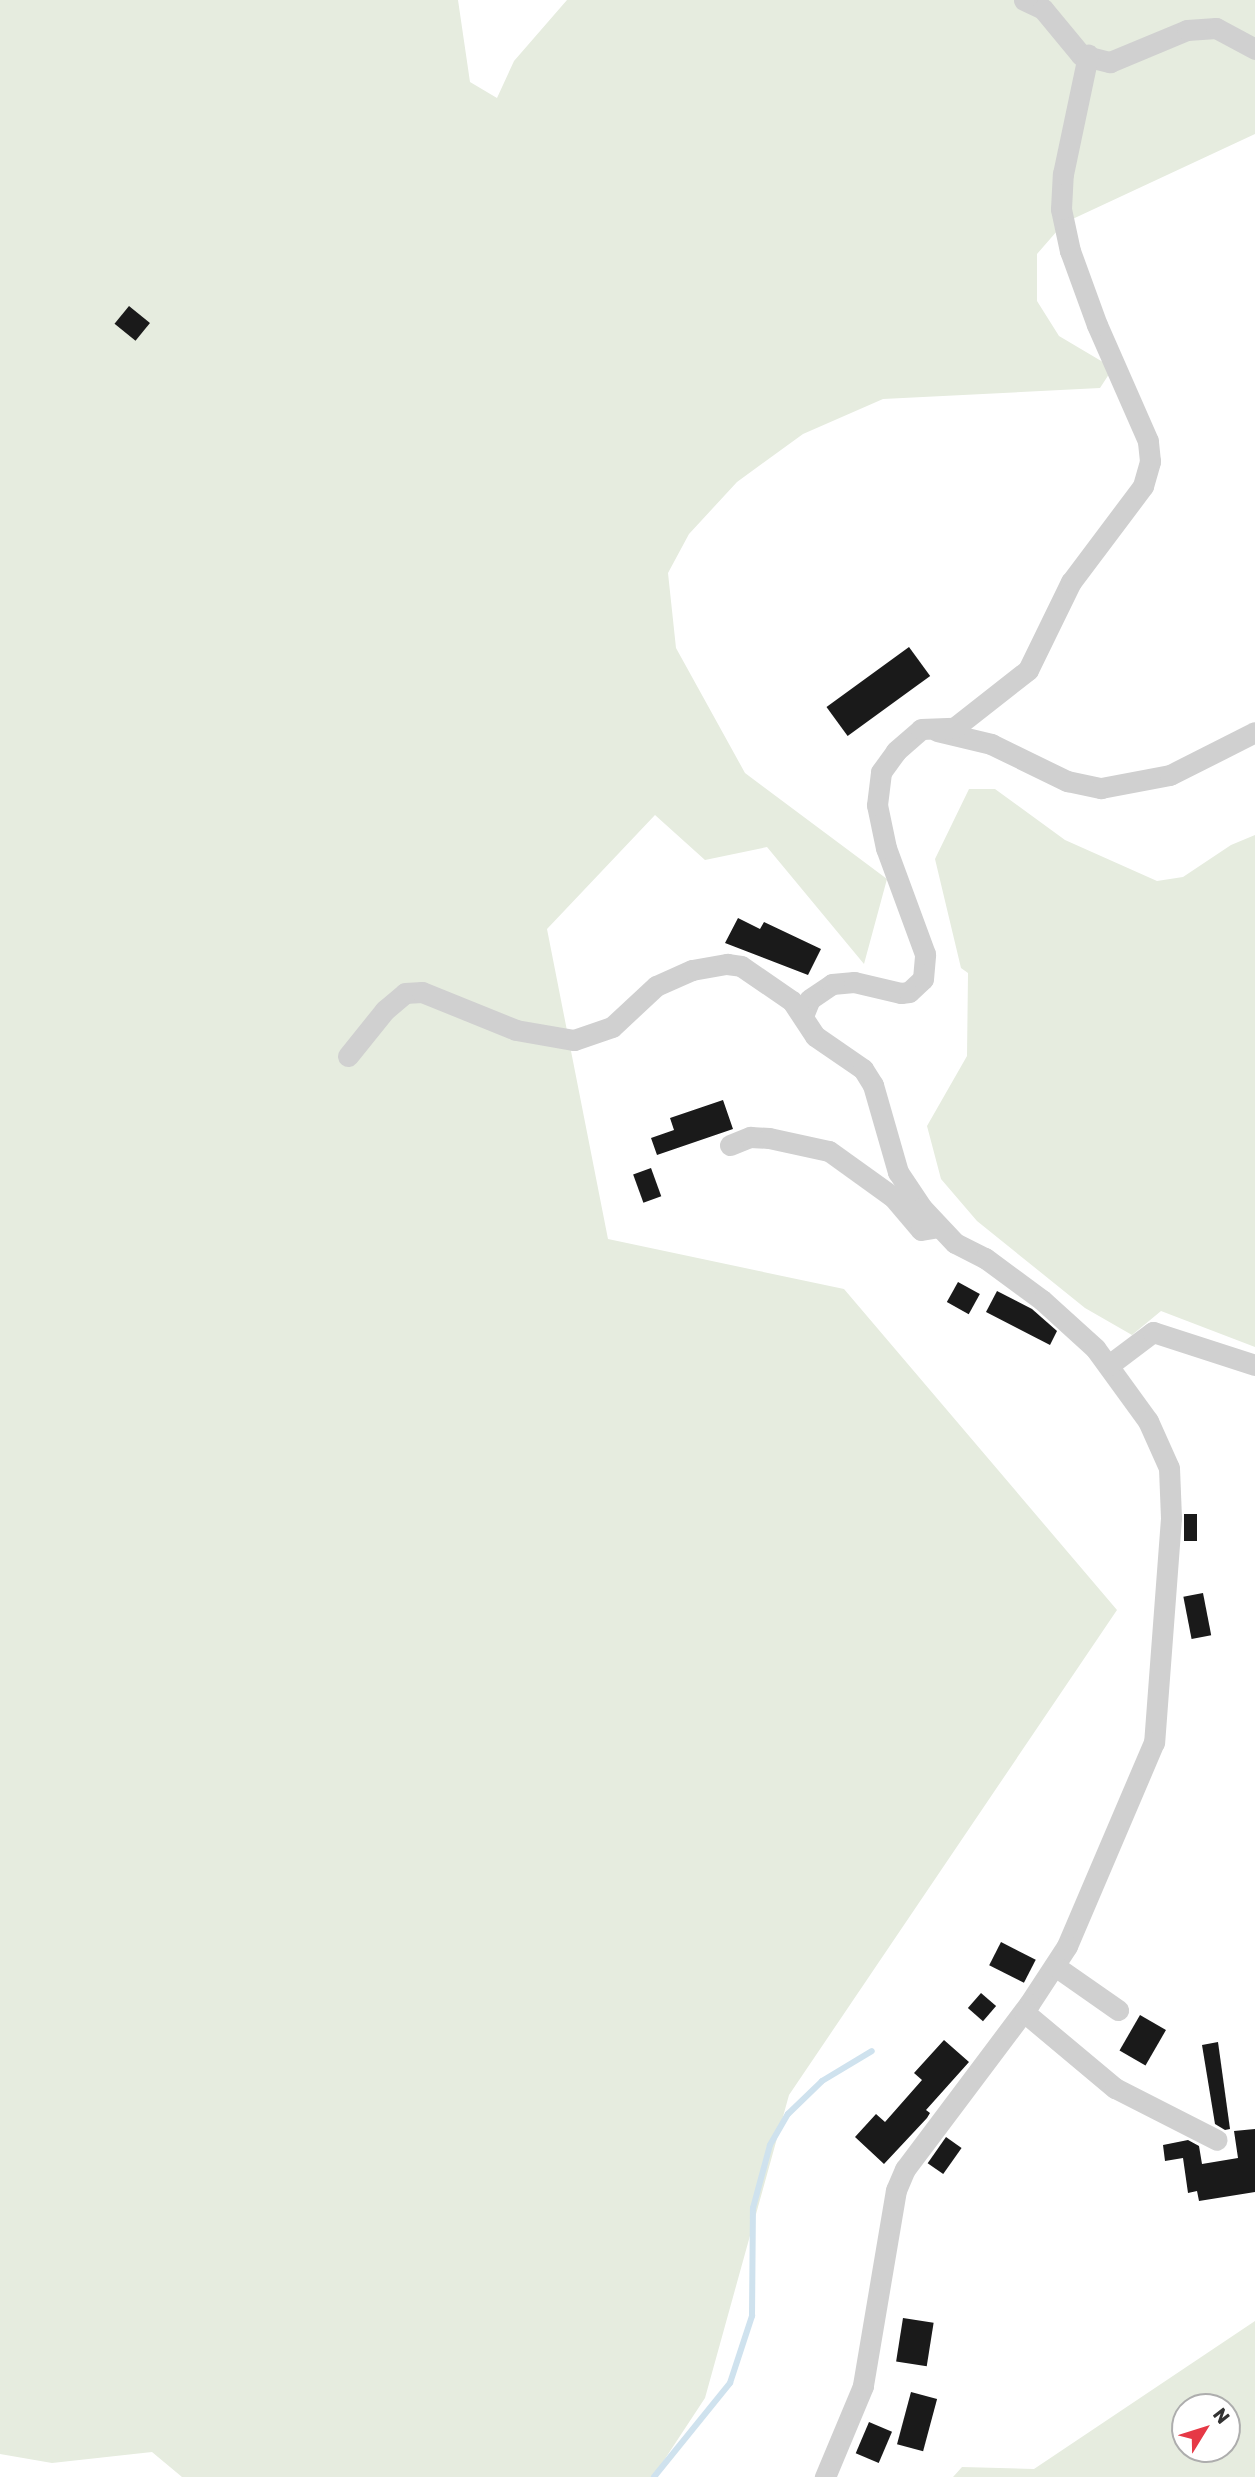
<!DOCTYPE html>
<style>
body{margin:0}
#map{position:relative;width:1255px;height:2477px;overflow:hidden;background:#fff;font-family:Rubik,sans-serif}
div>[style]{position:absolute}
.green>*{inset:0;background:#e6ecdf}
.stream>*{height:6px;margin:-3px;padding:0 3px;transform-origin:3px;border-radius:3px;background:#cfe2ee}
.building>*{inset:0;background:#1a1a1a;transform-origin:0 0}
.minor>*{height:21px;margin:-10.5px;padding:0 10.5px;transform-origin:10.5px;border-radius:10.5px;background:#d0d0d0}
span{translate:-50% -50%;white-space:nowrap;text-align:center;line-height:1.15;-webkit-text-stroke:7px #fff;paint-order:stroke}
.north{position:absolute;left:1171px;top:2393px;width:70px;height:70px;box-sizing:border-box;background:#fff;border:2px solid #adadad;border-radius:50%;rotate:52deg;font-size:19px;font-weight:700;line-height:28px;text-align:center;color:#333}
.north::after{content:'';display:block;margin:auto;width:24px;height:32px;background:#e63946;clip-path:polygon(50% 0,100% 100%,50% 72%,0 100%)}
</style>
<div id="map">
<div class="green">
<div style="clip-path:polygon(0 0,458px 0,470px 82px,497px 98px,514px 61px,567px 0,1255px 0,1255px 134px,1064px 223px,1037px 254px,1037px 301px,1059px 336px,1113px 368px,1100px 388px,883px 399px,803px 434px,737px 482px,689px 534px,668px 573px,676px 648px,745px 773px,887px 879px,864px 964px,767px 847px,705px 860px,655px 815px,547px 929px,608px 1239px,844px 1289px,1117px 1610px,789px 2095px,705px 2398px,653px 2477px,182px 2477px,152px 2452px,52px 2463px,0 2454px)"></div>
<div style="clip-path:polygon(969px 789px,995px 789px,1065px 840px,1157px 881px,1183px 877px,1231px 845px,1255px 835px,1255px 1347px,1161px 1311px,1132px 1335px,1085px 1308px,977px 1221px,941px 1179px,927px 1126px,967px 1056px,968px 973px,961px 968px,935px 859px)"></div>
<div style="clip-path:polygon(evenodd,1255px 2321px,1255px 2477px,953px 2477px,962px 2467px,1034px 2469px,1255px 2321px,1185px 2407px,1227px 2407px,1227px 2449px,1185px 2449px,1185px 2407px)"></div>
</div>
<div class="stream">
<div style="left:654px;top:2477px;width:121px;rotate:-51deg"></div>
<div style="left:730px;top:2383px;width:71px;rotate:-71.8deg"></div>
<div style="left:752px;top:2316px;width:108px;rotate:-89.5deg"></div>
<div style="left:753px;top:2208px;width:65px;rotate:-74.9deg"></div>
<div style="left:770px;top:2145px;width:36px;rotate:-60deg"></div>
<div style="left:788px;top:2114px;width:47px;rotate:-44.1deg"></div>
<div style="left:822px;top:2081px;width:58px;rotate:-31deg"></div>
</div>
<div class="building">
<div style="left:129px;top:306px;width:27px;height:23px;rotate:39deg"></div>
<div style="left:909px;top:647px;width:36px;height:102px;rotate:54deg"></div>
<div style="clip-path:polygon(738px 918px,760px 929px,764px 922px,821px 949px,808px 975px,725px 943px)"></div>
<div style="clip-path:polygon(723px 1100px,733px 1129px,657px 1155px,651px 1138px,674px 1130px,670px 1118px)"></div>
<div style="left:651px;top:1168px;width:30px;height:19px;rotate:70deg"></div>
<div style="left:958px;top:1282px;width:25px;height:23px;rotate:29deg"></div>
<div style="clip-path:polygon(997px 1291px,1032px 1309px,1057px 1331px,1050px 1345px,986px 1312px)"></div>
<div style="left:1184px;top:1514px;width:13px;height:27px"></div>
<div style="left:1203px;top:1593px;width:43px;height:20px;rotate:79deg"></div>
<div style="left:1001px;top:1942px;width:39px;height:26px;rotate:27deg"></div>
<div style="left:981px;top:1993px;width:20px;height:20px;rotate:41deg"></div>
<div style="left:1140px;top:2015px;width:30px;height:41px;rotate:30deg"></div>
<div style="clip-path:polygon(944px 2040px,969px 2062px,926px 2110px,930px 2113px,927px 2118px,884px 2164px,855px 2137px,876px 2114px,885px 2122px,922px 2080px,914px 2073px)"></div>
<div style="clip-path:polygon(1218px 2042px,1230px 2129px,1225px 2130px,1215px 2124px,1202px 2045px)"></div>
<div style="clip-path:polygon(1255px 2129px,1255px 2192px,1199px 2201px,1197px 2191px,1188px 2193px,1183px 2158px,1165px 2161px,1163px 2145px,1188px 2140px,1199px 2146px,1202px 2164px,1238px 2158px,1234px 2131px)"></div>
<div style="left:946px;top:2137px;width:19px;height:32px;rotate:35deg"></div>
<div style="left:903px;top:2318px;width:31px;height:44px;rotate:9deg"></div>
<div style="left:911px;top:2392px;width:27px;height:54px;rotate:15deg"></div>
<div style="left:869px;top:2422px;width:25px;height:34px;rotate:23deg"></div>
</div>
<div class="minor">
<div style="left:1024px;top:0;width:21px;rotate:25deg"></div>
<div style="left:1043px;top:9px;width:60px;rotate:50.4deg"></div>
<div style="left:1081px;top:55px;width:30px;rotate:14deg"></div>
<div style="left:1110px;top:62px;width:83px;rotate:-22.6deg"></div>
<div style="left:1187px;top:30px;width:29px;rotate:-4deg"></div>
<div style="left:1216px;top:28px;width:44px;rotate:28.3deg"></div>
<div style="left:937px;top:731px;width:56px;rotate:13.5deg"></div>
<div style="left:991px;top:744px;width:85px;rotate:26deg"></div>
<div style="left:1067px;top:781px;width:35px;rotate:12deg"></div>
<div style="left:1101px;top:788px;width:70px;rotate:-10.7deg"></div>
<div style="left:1170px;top:775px;width:95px;rotate:-26.8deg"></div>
<div style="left:803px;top:1016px;width:18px;rotate:-68deg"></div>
<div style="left:810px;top:999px;width:27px;rotate:-34deg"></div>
<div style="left:832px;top:984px;width:22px;rotate:-5deg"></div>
<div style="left:854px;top:982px;width:48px;rotate:13.2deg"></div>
<div style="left:901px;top:993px;width:8px;rotate:-7deg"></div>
<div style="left:909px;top:992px;width:19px;rotate:-43deg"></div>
<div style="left:923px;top:979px;width:25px;rotate:-85deg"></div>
<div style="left:925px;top:954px;width:113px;rotate:-110.2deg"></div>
<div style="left:886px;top:848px;width:44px;rotate:-101.8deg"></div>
<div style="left:877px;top:805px;width:33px;rotate:-83deg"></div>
<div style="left:881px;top:772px;width:26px;rotate:-54deg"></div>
<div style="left:896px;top:751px;width:33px;rotate:-41deg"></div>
<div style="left:921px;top:729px;width:33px;rotate:-2deg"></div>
<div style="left:954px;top:728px;width:94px;rotate:-38.1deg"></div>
<div style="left:1028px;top:670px;width:98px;rotate:-64deg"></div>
<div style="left:1071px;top:582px;width:120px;rotate:-53.1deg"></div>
<div style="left:1143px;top:486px;width:26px;rotate:-74deg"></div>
<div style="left:1150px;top:461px;width:20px;rotate:-96deg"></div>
<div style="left:1148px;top:441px;width:127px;rotate:-113.7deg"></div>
<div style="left:1097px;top:325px;width:79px;rotate:-110deg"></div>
<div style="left:1070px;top:251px;width:43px;rotate:-102.1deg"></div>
<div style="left:1061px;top:209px;width:35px;rotate:-87deg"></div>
<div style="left:1063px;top:174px;width:122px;rotate:-78.1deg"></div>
<div style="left:348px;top:1056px;width:59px;rotate:-51.2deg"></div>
<div style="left:385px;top:1010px;width:26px;rotate:-40deg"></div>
<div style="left:405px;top:993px;width:17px;rotate:-3deg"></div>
<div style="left:422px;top:992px;width:101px;rotate:22deg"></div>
<div style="left:516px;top:1030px;width:59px;rotate:9.8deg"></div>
<div style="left:574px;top:1040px;width:40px;rotate:-18.9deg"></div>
<div style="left:612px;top:1027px;width:60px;rotate:-43deg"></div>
<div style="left:656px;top:986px;width:39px;rotate:-24deg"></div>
<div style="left:692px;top:970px;width:36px;rotate:-10deg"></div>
<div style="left:727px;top:964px;width:14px;rotate:8deg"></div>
<div style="left:741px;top:966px;width:62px;rotate:34.5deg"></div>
<div style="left:792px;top:1001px;width:42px;rotate:56.7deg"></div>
<div style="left:815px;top:1036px;width:58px;rotate:34.5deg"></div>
<div style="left:863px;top:1069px;width:19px;rotate:58deg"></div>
<div style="left:873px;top:1085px;width:91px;rotate:74deg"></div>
<div style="left:898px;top:1172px;width:43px;rotate:56.3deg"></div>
<div style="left:922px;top:1208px;width:48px;rotate:46.7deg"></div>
<div style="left:955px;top:1243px;width:34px;rotate:27deg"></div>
<div style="left:985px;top:1258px;width:71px;rotate:36.4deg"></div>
<div style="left:1042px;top:1300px;width:72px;rotate:42.2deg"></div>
<div style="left:1095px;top:1348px;width:90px;rotate:54deg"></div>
<div style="left:1148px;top:1421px;width:51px;rotate:65.9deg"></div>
<div style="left:1169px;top:1468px;width:50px;rotate:87.7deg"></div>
<div style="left:1171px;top:1518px;width:225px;rotate:94.3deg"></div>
<div style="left:1154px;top:1742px;width:222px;rotate:113.1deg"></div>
<div style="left:1067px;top:1946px;width:69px;rotate:123.2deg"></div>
<div style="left:1029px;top:2004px;width:206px;rotate:126.9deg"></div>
<div style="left:905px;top:2169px;width:23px;rotate:113deg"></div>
<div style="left:896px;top:2190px;width:199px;rotate:99.6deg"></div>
<div style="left:863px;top:2386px;width:99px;rotate:112.7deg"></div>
<div style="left:730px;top:1145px;width:22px;rotate:-22deg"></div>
<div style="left:750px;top:1137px;width:19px;rotate:3deg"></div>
<div style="left:769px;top:1138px;width:61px;rotate:12.2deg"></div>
<div style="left:829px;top:1151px;width:79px;rotate:35.7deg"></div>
<div style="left:893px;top:1197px;width:43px;rotate:49.7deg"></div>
<div style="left:921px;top:1230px;width:17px;rotate:-10deg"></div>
<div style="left:1109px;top:1365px;width:55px;rotate:-36.9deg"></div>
<div style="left:1153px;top:1332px;width:107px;rotate:17.9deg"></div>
<div style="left:1055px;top:1966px;width:77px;rotate:34.9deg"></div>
<div style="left:1024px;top:2012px;width:119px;rotate:39.9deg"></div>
<div style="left:1115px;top:2088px;width:114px;rotate:27deg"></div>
</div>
<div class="north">N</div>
</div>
